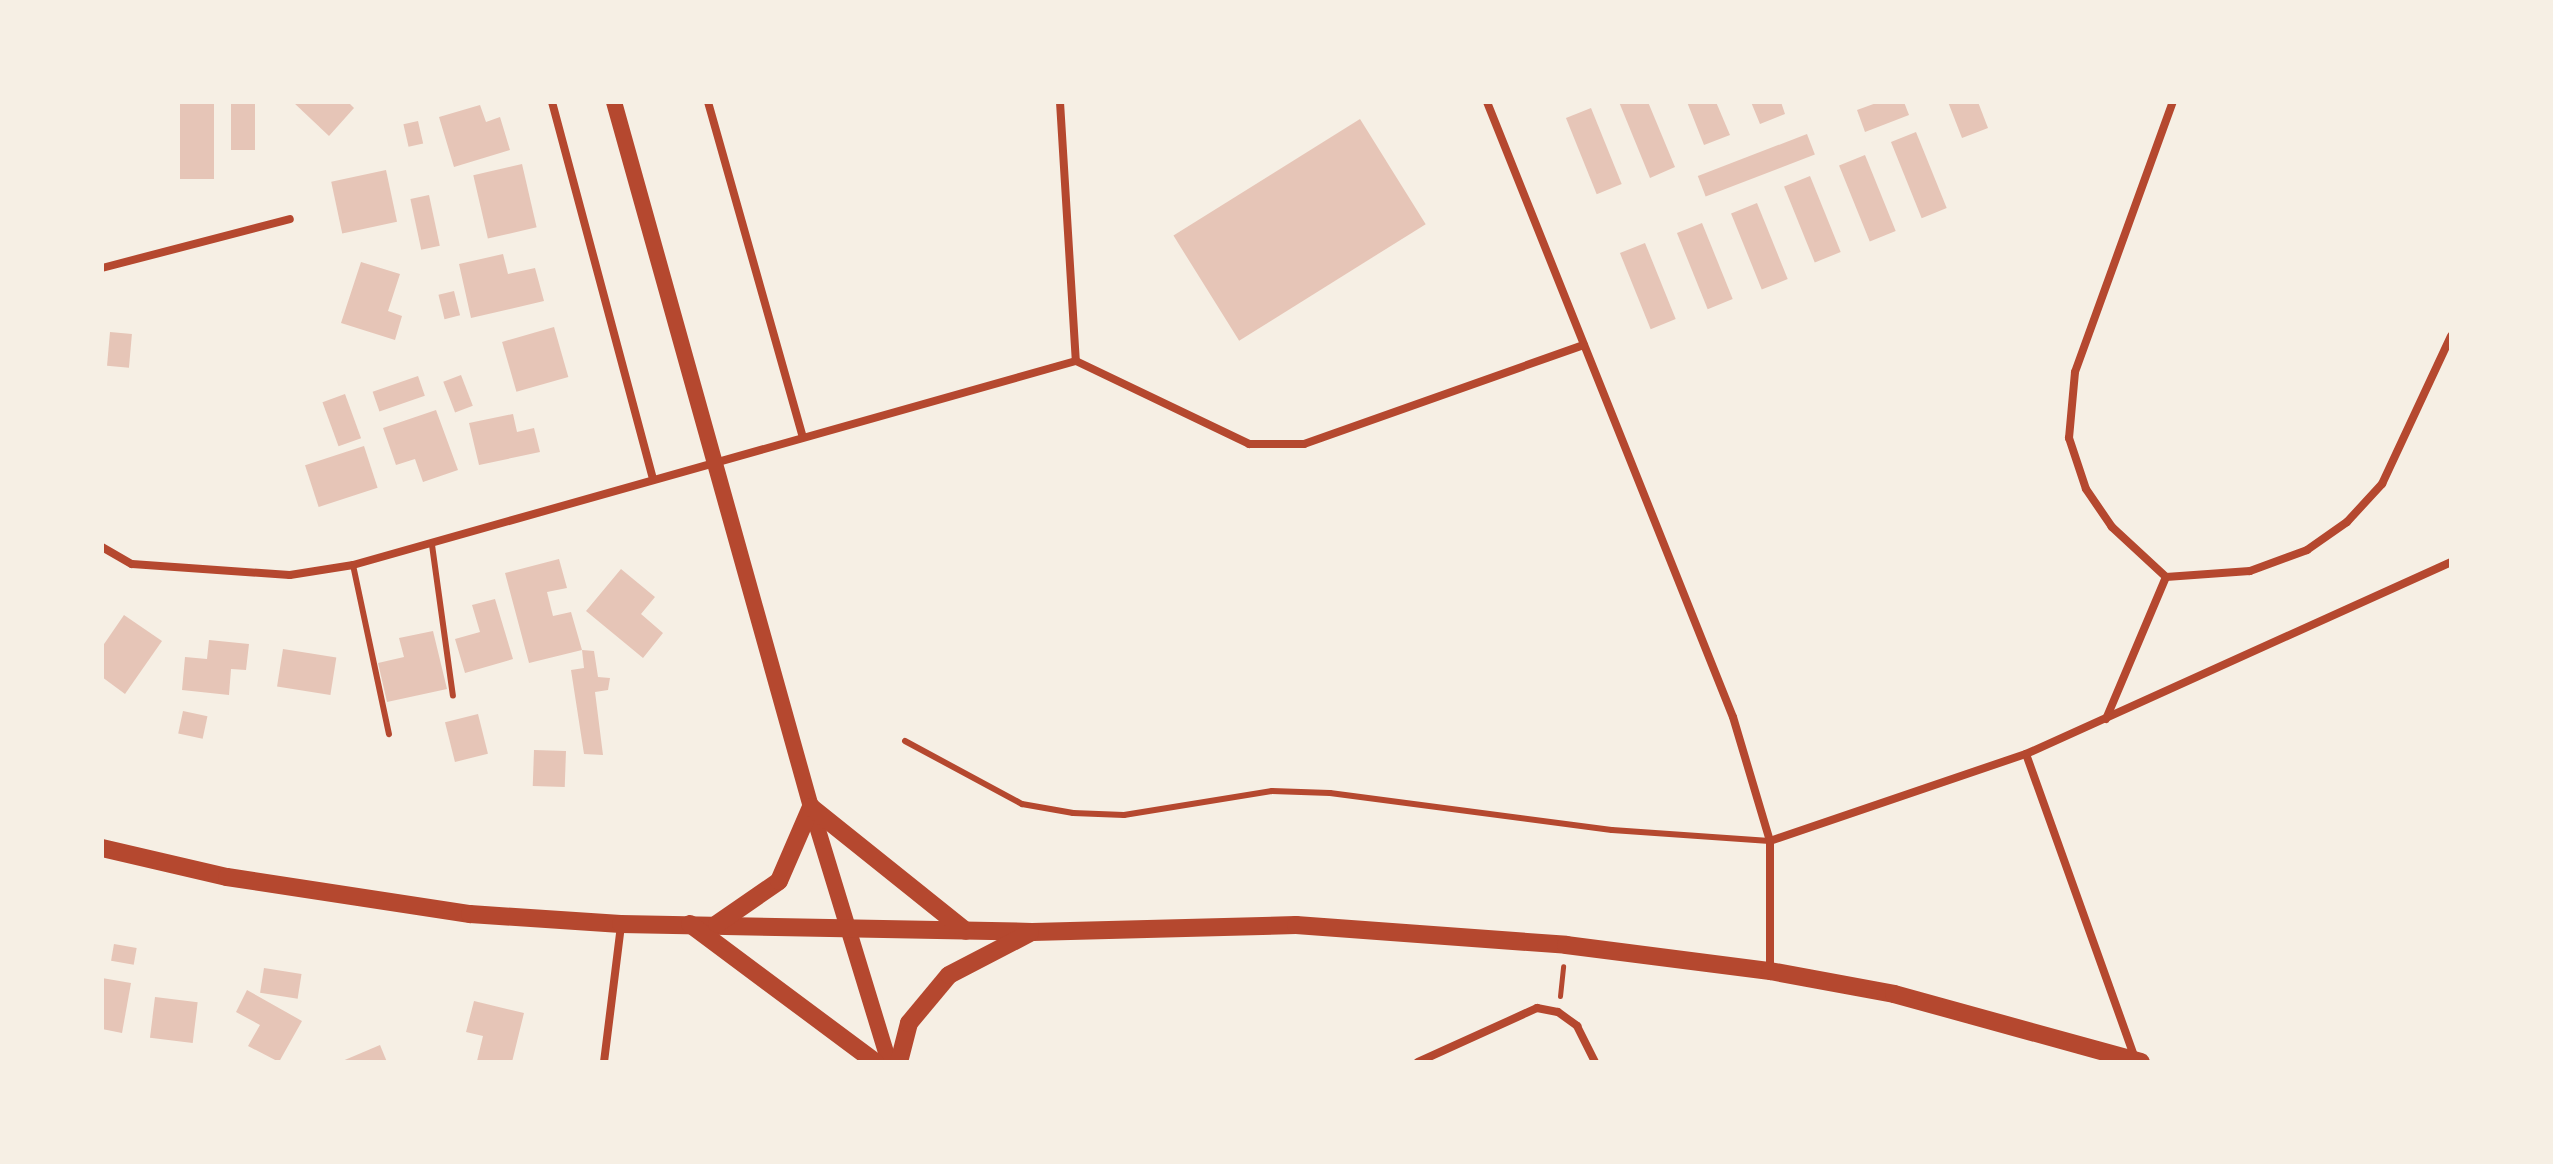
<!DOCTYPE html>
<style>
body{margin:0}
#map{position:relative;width:2553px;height:1164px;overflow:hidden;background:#f6efe4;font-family:Mulish,sans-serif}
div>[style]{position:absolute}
.building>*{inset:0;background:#e6c5b7;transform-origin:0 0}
.path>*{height:5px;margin:-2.5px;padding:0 2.5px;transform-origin:2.5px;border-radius:2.5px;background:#b5482f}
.service>*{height:6px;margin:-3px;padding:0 3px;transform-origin:3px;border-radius:3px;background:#b5482f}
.minor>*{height:8px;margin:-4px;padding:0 4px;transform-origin:4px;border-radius:4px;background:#b5482f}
.secondary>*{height:16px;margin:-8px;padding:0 8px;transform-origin:8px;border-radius:8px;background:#b5482f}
.primary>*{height:18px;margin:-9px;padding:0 9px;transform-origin:9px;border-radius:9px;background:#b5482f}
span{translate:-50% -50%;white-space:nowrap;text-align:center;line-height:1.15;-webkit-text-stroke:8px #f6efe4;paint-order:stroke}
.frame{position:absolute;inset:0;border:104px solid #f6efe4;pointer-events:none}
</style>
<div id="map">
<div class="building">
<div style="left:180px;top:102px;width:34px;height:77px"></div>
<div style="left:231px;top:102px;width:24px;height:48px"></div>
<div style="clip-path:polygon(293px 102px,348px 102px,354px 108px,329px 136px)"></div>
<div style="clip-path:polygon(1619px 102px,1648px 102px,1675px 167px,1650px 178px)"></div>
<div style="clip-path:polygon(1687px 102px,1716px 102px,1730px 135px,1704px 145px)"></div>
<div style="clip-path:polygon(1751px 102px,1781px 102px,1785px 114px,1760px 124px)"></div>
<div style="clip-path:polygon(1879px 102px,1904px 102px,1909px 115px,1865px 132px,1857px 110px)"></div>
<div style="clip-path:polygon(1948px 102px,1978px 102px,1988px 128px,1962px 138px)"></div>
<div style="clip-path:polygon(480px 105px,486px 122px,500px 117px,510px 150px,454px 167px,439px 117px)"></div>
<div style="left:1591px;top:108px;width:82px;height:27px;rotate:68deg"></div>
<div style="left:1360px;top:119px;width:124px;height:220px;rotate:58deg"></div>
<div style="left:418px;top:121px;width:23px;height:15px;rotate:77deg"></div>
<div style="left:1916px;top:132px;width:82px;height:27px;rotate:68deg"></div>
<div style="left:1807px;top:134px;width:22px;height:117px;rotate:69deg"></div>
<div style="left:1865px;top:155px;width:82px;height:28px;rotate:68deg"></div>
<div style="left:522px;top:164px;width:65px;height:50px;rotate:77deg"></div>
<div style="left:386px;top:170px;width:53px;height:56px;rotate:78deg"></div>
<div style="left:1810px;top:176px;width:82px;height:28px;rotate:68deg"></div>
<div style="left:429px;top:195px;width:52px;height:19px;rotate:78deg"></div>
<div style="left:1757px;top:203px;width:82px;height:28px;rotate:68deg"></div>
<div style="left:1702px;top:223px;width:82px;height:27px;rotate:68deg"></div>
<div style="left:1645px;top:243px;width:82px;height:27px;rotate:68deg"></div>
<div style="clip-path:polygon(503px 254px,508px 274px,535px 268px,544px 301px,471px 318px,459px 264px)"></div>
<div style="clip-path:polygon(361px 262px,400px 274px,388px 311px,402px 316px,395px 340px,341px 323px)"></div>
<div style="left:454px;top:291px;width:25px;height:16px;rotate:76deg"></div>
<div style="left:554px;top:327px;width:52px;height:54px;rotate:74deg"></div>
<div style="left:110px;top:332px;width:22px;height:34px;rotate:5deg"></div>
<div style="left:461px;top:375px;width:33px;height:19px;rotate:69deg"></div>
<div style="left:418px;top:376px;width:21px;height:48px;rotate:71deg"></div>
<div style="left:345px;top:394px;width:47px;height:24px;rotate:70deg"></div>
<div style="clip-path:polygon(436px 410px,458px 470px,423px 482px,415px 459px,396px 465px,383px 428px)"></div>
<div style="clip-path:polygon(513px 414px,517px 432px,534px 428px,540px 452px,479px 465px,469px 423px)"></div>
<div style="left:364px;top:446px;width:44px;height:62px;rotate:72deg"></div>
<div style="clip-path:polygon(559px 559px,567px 588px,547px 592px,553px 616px,571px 612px,582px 650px,529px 663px,505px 573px)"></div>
<div style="clip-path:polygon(621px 569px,655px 597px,641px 614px,663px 633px,643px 658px,586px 611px)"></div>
<div style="clip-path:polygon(495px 599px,513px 659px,465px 673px,455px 639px,480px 632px,472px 605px)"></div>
<div style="clip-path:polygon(124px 615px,162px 641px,125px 694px,102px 677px,102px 647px)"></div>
<div style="clip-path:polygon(433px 631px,447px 689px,387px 702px,378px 663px,404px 657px,399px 638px)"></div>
<div style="clip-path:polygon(209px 640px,249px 644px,246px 670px,231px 669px,229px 695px,182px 690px,185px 657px,207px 659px)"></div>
<div style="left:283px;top:649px;width:54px;height:38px;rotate:9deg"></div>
<div style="clip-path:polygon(582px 650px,594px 651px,598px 677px,610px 678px,608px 690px,595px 692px,603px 755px,584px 754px,571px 670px,584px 668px)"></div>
<div style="left:183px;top:711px;width:25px;height:23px;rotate:12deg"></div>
<div style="left:478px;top:714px;width:41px;height:34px;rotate:76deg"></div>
<div style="left:534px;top:750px;width:32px;height:36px;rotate:2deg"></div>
<div style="left:114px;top:944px;width:23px;height:17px;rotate:10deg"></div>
<div style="left:264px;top:968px;width:38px;height:25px;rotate:9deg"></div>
<div style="clip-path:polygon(102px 978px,131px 983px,122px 1033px,102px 1029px)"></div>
<div style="clip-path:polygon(247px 990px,302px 1021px,279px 1062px,248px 1046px,260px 1025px,236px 1012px)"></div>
<div style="left:155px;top:997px;width:43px;height:41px;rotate:7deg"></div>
<div style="clip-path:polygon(474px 1001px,524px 1013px,512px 1062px,477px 1061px,483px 1036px,466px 1032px)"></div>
<div style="clip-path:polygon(380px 1045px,387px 1062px,340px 1062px)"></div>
</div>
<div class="path">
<div style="left:1560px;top:996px;width:30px;rotate:-84deg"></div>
</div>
<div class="service">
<div style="left:432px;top:545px;width:152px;rotate:82.1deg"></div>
<div style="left:353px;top:565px;width:173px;rotate:78deg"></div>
<div style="left:905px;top:741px;width:133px;rotate:28.3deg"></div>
<div style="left:1022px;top:804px;width:52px;rotate:10deg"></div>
<div style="left:1073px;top:813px;width:51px;rotate:2.2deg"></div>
<div style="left:1124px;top:815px;width:150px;rotate:-9.2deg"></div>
<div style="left:1272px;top:791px;width:58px;rotate:2deg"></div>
<div style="left:1330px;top:793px;width:284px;rotate:7.5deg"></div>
<div style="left:1612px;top:830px;width:158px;rotate:4deg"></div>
</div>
<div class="minor">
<div style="left:552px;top:102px;width:389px;rotate:75deg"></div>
<div style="left:708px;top:102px;width:348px;rotate:74.2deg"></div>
<div style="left:1060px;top:102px;width:259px;rotate:86.5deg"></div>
<div style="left:1487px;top:102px;width:662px;rotate:68.2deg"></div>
<div style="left:1733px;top:717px;width:129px;rotate:73.4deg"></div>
<div style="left:1770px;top:841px;width:130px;rotate:90deg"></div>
<div style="left:102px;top:268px;width:194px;rotate:-14.6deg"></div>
<div style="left:102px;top:547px;width:34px;rotate:30deg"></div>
<div style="left:132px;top:564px;width:158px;rotate:4deg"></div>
<div style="left:290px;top:575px;width:64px;rotate:-9deg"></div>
<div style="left:353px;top:565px;width:751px;rotate:-15.76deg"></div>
<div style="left:1076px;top:361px;width:192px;rotate:25.6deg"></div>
<div style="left:1249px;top:444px;width:55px"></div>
<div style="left:1304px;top:444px;width:297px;rotate:-19.5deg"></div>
<div style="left:2166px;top:577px;width:74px;rotate:-137.2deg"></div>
<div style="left:2112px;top:527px;width:46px;rotate:-124.4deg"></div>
<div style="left:2086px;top:489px;width:54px;rotate:-108.4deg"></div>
<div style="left:2069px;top:438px;width:66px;rotate:-84.8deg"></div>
<div style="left:2075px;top:372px;width:287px;rotate:-70.1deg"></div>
<div style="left:2106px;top:719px;width:154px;rotate:-67.1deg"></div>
<div style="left:2166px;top:577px;width:84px;rotate:-4.1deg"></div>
<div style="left:2250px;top:571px;width:61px;rotate:-20.2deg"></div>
<div style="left:2307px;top:550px;width:49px;rotate:-35deg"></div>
<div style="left:2347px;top:522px;width:52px;rotate:-47.4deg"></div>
<div style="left:2382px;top:484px;width:163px;rotate:-65deg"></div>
<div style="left:2026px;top:754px;width:324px;rotate:70.3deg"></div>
<div style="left:1770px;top:841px;width:270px;rotate:-18.8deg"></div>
<div style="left:2026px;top:754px;width:466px;rotate:-24.3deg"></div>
<div style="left:604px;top:1062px;width:138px;rotate:-82.9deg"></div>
<div style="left:1418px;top:1062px;width:131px;rotate:-24.4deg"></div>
<div style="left:1537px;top:1008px;width:21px;rotate:11deg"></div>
<div style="left:1558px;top:1012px;width:24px;rotate:36deg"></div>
<div style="left:1577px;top:1026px;width:40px;rotate:63.4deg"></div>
</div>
<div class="secondary">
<div style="left:614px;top:102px;width:732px;rotate:74.39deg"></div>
<div style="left:811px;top:807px;width:267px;rotate:73deg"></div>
</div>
<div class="primary">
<div style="left:102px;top:848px;width:128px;rotate:13.1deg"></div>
<div style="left:227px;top:877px;width:246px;rotate:8.7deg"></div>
<div style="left:470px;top:914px;width:151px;rotate:3.8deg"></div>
<div style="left:621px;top:924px;width:411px;rotate:1.1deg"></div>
<div style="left:1032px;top:932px;width:264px;rotate:-1.5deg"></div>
<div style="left:1296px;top:925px;width:271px;rotate:4.2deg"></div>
<div style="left:1566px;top:945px;width:206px;rotate:7.3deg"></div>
<div style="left:1770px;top:971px;width:126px;rotate:10.5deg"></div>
<div style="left:1894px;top:994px;width:256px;rotate:15.4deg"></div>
<div style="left:690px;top:924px;width:231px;rotate:36.7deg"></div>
<div style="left:717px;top:924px;width:75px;rotate:-34.7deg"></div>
<div style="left:779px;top:881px;width:81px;rotate:-66.6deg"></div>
<div style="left:811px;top:807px;width:198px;rotate:38.7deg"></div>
<div style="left:899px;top:1062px;width:40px;rotate:-75.6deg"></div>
<div style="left:909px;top:1023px;width:62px;rotate:-50.2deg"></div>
<div style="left:949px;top:975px;width:91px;rotate:-27.4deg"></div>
</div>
<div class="frame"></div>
</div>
